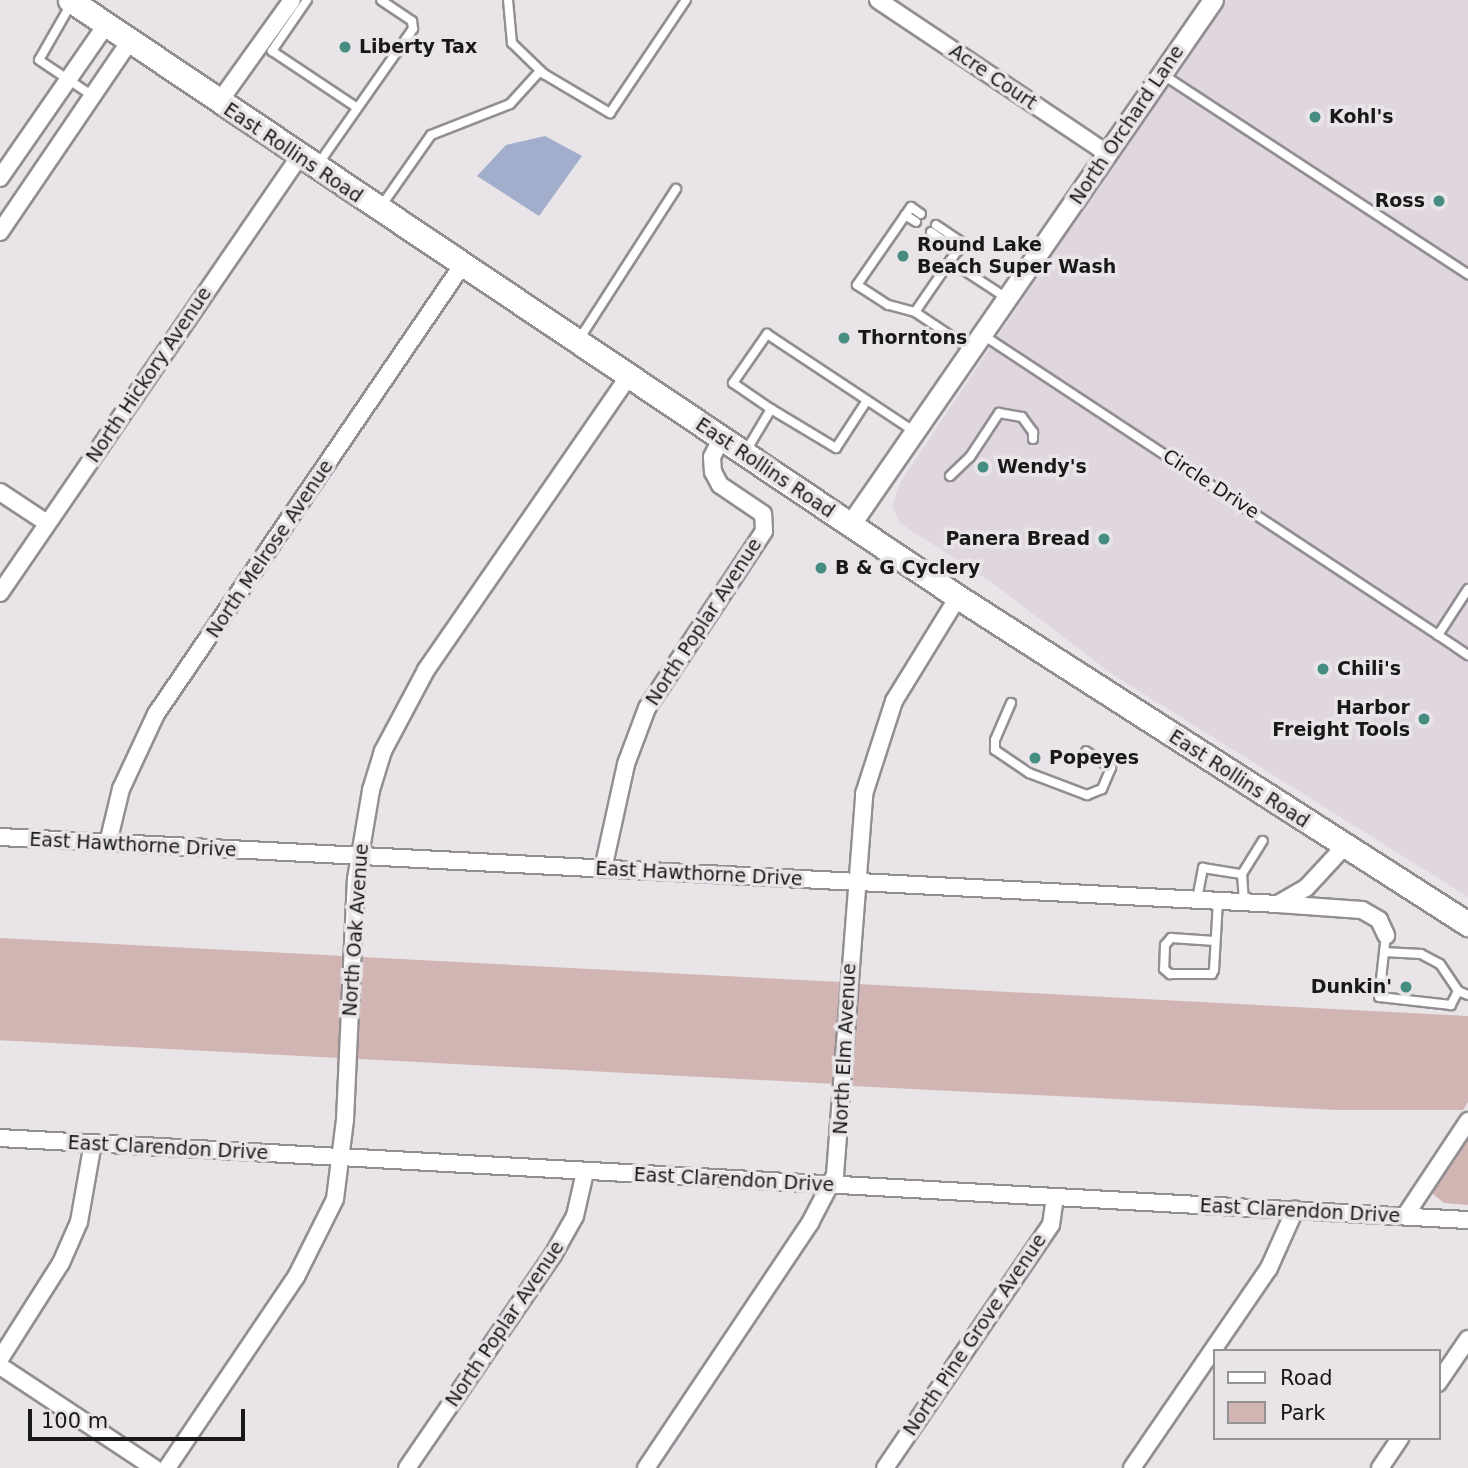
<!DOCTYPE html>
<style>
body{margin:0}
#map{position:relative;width:1468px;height:1468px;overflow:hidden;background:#e8e4e8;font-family:"DejaVu Sans",sans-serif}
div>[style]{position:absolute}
.built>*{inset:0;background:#e0d6e0}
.green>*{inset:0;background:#d1b5b3;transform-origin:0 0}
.water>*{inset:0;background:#a2aecc}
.roads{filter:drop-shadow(2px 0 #928e92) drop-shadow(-2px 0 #928e92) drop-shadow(0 2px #928e92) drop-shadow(0 -2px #928e92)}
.service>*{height:8px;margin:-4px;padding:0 4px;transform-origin:4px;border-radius:4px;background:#fff}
.minor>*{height:16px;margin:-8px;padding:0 8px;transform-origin:8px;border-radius:8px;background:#fff}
.tertiary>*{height:19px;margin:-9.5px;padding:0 9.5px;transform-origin:9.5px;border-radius:9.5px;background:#fff}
.secondary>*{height:23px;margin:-11.5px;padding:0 11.5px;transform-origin:11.5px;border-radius:11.5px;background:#fff}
.dots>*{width:19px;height:19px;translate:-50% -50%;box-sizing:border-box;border:4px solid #e8e4e8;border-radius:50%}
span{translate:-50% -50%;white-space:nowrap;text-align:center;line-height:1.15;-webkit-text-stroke:7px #e8e4e8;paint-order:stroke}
.poi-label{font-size:19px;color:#191819;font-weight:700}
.left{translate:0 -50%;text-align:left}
.right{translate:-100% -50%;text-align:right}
.street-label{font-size:19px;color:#191819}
.legend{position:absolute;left:1213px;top:1349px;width:228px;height:91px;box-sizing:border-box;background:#e8e4e8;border:2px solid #959295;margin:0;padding:9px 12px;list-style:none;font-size:21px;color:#191819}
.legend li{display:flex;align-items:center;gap:14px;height:35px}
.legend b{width:35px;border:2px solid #959295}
.scale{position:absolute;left:28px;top:1409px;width:217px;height:32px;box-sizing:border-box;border:4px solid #191819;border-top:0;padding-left:9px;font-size:21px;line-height:24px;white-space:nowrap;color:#191819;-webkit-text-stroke:5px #e8e4e8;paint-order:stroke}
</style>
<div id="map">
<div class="built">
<div style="clip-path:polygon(1223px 0,1468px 0,1468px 897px,1112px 674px,995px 585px,900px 523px,892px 506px,901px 481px)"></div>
</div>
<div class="green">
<div style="left:0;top:938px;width:345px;height:102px;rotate:3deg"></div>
<div style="left:362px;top:957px;width:480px;height:102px;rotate:3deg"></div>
<div style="clip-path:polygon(857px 984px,1468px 1016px,1468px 1102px,1463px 1110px,1337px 1110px,852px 1086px)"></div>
<div style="clip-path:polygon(1468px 1134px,1468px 1205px,1444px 1203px,1433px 1194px,1435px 1184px)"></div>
</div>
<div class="water">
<div style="clip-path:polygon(545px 136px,582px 156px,539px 216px,477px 176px,506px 145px)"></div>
</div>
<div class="roads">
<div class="service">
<div style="left:307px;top:0;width:62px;rotate:124.5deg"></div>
<div style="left:272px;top:51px;width:101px;rotate:33.7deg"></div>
<div style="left:508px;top:0;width:43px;rotate:84.7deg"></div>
<div style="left:512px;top:43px;width:45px;rotate:44.1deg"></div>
<div style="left:544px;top:74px;width:77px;rotate:30.6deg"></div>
<div style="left:610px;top:113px;width:136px;rotate:-56.1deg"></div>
<div style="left:71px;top:4px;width:64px;rotate:119.7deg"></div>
<div style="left:39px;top:60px;width:65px;rotate:33.7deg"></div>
<div style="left:1162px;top:74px;width:366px;rotate:33.2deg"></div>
<div style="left:319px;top:163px;width:164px;rotate:-55deg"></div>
<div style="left:413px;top:29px;width:8px;rotate:-97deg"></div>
<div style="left:412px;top:21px;width:37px;rotate:-146deg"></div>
<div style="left:382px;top:205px;width:85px;rotate:-55deg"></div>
<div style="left:431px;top:135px;width:85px;rotate:-21.4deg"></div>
<div style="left:510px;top:104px;width:45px;rotate:-47.7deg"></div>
<div style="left:540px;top:71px;width:5px;rotate:37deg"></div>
<div style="left:905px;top:215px;width:13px;rotate:32deg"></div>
<div style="left:936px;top:225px;width:32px;rotate:34deg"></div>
<div style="left:963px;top:243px;width:22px;rotate:126deg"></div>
<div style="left:931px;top:232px;width:33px;rotate:35deg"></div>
<div style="left:915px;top:312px;width:28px;rotate:-165deg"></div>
<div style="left:888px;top:305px;width:37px;rotate:-147deg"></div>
<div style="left:857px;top:285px;width:95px;rotate:-55.3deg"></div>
<div style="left:911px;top:207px;width:12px;rotate:35deg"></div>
<div style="left:983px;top:335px;width:545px;rotate:33.4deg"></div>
<div style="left:578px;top:341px;width:181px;rotate:-57.2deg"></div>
<div style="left:972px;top:350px;width:69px;rotate:-146.3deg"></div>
<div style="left:915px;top:312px;width:62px;rotate:-55.5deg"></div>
<div style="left:950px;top:261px;width:66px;rotate:33.2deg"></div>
<div style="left:771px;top:409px;width:76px;rotate:31deg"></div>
<div style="left:836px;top:448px;width:55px;rotate:-56.9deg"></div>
<div style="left:746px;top:451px;width:49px;rotate:-59.2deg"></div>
<div style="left:771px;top:409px;width:46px;rotate:-145.6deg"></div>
<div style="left:733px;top:383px;width:60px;rotate:-55.2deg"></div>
<div style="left:767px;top:334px;width:178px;rotate:33.5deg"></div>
<div style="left:950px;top:476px;width:28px;rotate:-44deg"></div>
<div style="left:970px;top:457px;width:53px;rotate:-56.6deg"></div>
<div style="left:999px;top:413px;width:23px;rotate:10deg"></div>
<div style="left:1022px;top:417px;width:19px;rotate:54deg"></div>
<div style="left:1033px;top:432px;width:7px;rotate:90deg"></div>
<div style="left:1468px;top:589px;width:55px;rotate:123.1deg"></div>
<div style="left:1438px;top:635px;width:36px;rotate:34deg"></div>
<div style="left:1011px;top:703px;width:40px;rotate:113.4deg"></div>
<div style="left:995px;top:740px;width:10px;rotate:90deg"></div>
<div style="left:995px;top:750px;width:41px;rotate:34.1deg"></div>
<div style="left:1029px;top:773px;width:62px;rotate:20.8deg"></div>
<div style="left:1087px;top:795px;width:16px;rotate:-22deg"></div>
<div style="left:1102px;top:789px;width:23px;rotate:-67deg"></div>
<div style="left:1111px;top:768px;width:30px;rotate:-146deg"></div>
<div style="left:1197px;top:899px;width:32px;rotate:-79deg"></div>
<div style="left:1203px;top:868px;width:39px;rotate:9deg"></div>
<div style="left:1244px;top:902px;width:28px;rotate:-94deg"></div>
<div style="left:1242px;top:874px;width:39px;rotate:-58deg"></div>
<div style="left:1215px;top:941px;width:44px;rotate:-176.1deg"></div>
<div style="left:1171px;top:938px;width:9px;rotate:131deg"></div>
<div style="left:1165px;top:945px;width:24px;rotate:92deg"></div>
<div style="left:1164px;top:969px;width:8px;rotate:40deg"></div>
<div style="left:1170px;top:974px;width:42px"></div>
<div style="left:1212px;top:974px;width:4px;rotate:-63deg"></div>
<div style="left:1214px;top:970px;width:70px;rotate:-86.7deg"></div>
<div style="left:1384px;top:952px;width:37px;rotate:3deg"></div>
<div style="left:1421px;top:954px;width:21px;rotate:28deg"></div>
<div style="left:1440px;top:964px;width:32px;rotate:56deg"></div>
<div style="left:1458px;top:991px;width:16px;rotate:117deg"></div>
<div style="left:1451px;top:1005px;width:72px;rotate:-173.7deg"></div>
<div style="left:1379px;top:997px;width:62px;rotate:-83.6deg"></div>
<div style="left:1458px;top:991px;width:11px;rotate:22deg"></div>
</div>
<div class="minor">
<div style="left:878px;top:0;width:277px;rotate:33.8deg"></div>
<div style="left:219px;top:102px;width:125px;rotate:-54.4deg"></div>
<div style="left:0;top:178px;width:186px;rotate:-55.3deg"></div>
<div style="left:0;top:232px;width:231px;rotate:-55.8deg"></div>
<div style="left:0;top:492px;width:56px;rotate:33.4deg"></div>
<div style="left:0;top:593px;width:529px;rotate:-55.56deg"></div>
<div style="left:0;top:837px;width:1280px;rotate:3deg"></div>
<div style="left:1278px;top:904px;width:84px;rotate:4.1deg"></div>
<div style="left:1362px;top:910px;width:20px;rotate:30deg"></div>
<div style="left:1379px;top:920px;width:17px;rotate:65deg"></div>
<div style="left:108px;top:843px;width:56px;rotate:-76.5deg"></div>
<div style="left:121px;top:789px;width:83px;rotate:-65deg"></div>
<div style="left:156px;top:714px;width:541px;rotate:-55.69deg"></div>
<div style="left:603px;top:869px;width:107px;rotate:-77.6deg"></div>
<div style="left:626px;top:764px;width:60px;rotate:-69.4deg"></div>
<div style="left:647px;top:708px;width:212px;rotate:-56.5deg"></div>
<div style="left:764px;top:531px;width:17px;rotate:-93deg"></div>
<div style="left:763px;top:514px;width:52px;rotate:-146deg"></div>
<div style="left:720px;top:485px;width:15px;rotate:-118deg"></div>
<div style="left:713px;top:472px;width:15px;rotate:-94deg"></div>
<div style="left:712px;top:457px;width:20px;rotate:-63deg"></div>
<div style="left:1278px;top:904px;width:32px;rotate:-30deg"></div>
<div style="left:1306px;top:888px;width:56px;rotate:-47.2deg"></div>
<div style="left:0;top:1138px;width:1470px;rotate:3.2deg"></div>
<div style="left:1405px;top:1216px;width:114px;rotate:-56.4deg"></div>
<div style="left:0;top:1359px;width:114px;rotate:-57.6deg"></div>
<div style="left:61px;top:1263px;width:45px;rotate:-66.3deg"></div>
<div style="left:79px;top:1222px;width:80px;rotate:-80deg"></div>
<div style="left:0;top:1366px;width:185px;rotate:33.5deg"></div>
<div style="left:1438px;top:1383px;width:53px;rotate:-55.7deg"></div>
<div style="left:167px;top:1468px;width:230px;rotate:-56deg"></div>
<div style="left:296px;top:1277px;width:87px;rotate:-63.4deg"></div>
<div style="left:335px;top:1199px;width:80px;rotate:-82.8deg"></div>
<div style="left:345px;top:1120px;width:241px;rotate:-87.4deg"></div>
<div style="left:356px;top:879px;width:90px;rotate:-80.4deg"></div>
<div style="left:371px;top:790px;width:41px;rotate:-72.9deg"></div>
<div style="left:383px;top:751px;width:92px;rotate:-62deg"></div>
<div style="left:426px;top:670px;width:356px;rotate:-55.4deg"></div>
<div style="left:407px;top:1468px;width:258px;rotate:-55.6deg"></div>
<div style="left:553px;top:1255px;width:45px;rotate:-60.6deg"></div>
<div style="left:575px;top:1216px;width:45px;rotate:-77.2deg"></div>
<div style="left:646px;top:1468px;width:295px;rotate:-56.2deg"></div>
<div style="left:810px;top:1223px;width:54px;rotate:-62.5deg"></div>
<div style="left:835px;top:1175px;width:382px;rotate:-85.6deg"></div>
<div style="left:864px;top:794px;width:98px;rotate:-72.1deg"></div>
<div style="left:894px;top:701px;width:122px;rotate:-58.4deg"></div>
<div style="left:885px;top:1468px;width:294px;rotate:-55.7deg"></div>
<div style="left:1051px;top:1225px;width:27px;rotate:-82deg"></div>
<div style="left:1132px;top:1468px;width:242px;rotate:-55.6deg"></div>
<div style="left:1269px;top:1268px;width:64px;rotate:-65.9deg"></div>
<div style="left:1380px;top:1468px;width:36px;rotate:-56deg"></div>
</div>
<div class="tertiary">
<div style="left:850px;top:525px;width:638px;rotate:-55.34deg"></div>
</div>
<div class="secondary">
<div style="left:70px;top:0;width:1070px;rotate:33.91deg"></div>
<div style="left:958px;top:597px;width:606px;rotate:32.67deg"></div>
</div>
</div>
<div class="dots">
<div style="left:345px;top:47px;background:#478c81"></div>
<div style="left:1315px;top:117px;background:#478c81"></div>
<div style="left:1439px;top:201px;background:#478c81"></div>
<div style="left:903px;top:256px;background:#478c81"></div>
<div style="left:844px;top:338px;background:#478c81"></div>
<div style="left:983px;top:467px;background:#478c81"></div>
<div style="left:1104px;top:539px;background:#478c81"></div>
<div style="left:821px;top:568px;background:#478c81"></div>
<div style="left:1323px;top:669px;background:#478c81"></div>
<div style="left:1424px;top:719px;background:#478c81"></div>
<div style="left:1035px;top:758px;background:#478c81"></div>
<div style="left:1406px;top:987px;background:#478c81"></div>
</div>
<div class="poi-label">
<span class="left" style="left:359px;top:47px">Liberty Tax</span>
<span class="left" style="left:1329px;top:117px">Kohl's</span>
<span class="right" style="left:1425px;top:201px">Ross</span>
<span class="left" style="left:917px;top:256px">Round Lake<br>Beach Super Wash</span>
<span class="left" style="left:858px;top:338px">Thorntons</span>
<span class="left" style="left:997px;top:467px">Wendy's</span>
<span class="right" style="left:1090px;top:539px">Panera Bread</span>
<span class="left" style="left:835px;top:568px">B &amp; G Cyclery</span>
<span class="left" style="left:1337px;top:669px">Chili's</span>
<span class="right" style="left:1410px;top:719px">Harbor<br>Freight Tools</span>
<span class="left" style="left:1049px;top:758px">Popeyes</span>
<span class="right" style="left:1392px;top:987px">Dunkin'</span>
</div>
<div class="street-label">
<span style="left:993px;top:77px;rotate:34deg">Acre Court</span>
<span style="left:1127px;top:125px;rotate:-56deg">North Orchard Lane</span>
<span style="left:293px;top:153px;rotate:34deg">East Rollins Road</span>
<span style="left:149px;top:375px;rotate:-56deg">North Hickory Avenue</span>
<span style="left:765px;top:468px;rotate:34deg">East Rollins Road</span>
<span style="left:1211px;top:484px;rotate:33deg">Circle Drive</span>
<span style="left:270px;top:549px;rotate:-56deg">North Melrose Avenue</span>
<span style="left:704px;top:622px;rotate:-57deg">North Poplar Avenue</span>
<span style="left:1239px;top:779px;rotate:33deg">East Rollins Road</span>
<span style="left:133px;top:845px;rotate:3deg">East Hawthorne Drive</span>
<span style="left:699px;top:874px;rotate:3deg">East Hawthorne Drive</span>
<span style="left:356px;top:930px;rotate:-86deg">North Oak Avenue</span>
<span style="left:845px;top:1049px;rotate:-87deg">North Elm Avenue</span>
<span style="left:168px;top:1148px;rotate:3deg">East Clarendon Drive</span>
<span style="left:734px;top:1180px;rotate:3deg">East Clarendon Drive</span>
<span style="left:1300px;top:1211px;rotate:3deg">East Clarendon Drive</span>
<span style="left:505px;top:1324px;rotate:-56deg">North Poplar Avenue</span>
<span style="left:975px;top:1335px;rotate:-56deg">North Pine Grove Avenue</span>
</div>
<ul class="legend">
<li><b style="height:9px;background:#fff"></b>Road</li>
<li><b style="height:19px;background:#d1b5b3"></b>Park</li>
</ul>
<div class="scale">100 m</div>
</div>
